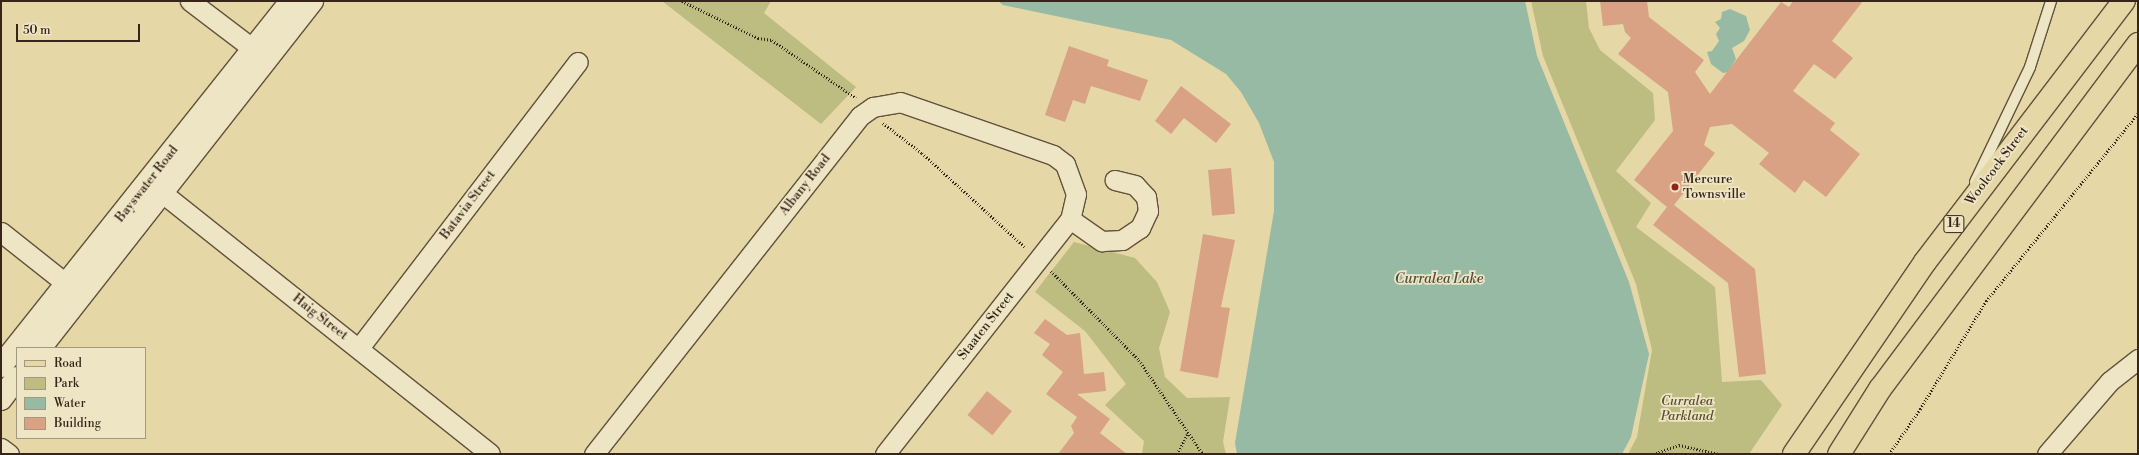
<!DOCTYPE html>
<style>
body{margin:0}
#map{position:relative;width:2139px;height:455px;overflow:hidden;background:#e5d7a6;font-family:"Libre Bodoni",serif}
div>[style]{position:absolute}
.green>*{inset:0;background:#bdbc81}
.water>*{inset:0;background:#96baa4}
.building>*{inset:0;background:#d9a284;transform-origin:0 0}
.path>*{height:2.5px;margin-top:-1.25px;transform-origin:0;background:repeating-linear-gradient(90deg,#372519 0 1px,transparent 0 3px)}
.roads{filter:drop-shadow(1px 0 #62523c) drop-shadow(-1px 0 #62523c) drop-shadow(0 1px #62523c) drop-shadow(0 -1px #62523c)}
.service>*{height:10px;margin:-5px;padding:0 5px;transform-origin:5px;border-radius:5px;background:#eee5c5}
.minor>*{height:19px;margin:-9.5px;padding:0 9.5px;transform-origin:9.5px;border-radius:9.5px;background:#eee5c5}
.secondary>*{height:22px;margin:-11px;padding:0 11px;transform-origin:11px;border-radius:11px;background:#eee5c5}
.primary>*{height:22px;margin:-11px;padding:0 11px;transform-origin:11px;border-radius:11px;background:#e5d7a6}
.dots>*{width:11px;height:11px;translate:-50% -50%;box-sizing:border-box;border:2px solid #eee5c5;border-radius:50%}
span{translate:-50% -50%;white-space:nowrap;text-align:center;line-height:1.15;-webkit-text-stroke:3.5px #eee5c5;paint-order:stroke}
.shield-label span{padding:1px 3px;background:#eee5c5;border:1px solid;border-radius:3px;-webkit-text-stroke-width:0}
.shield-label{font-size:12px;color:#372519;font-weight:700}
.street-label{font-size:13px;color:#372519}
.poi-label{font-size:13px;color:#372519}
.left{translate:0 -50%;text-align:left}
.park-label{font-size:13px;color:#584b33;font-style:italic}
.water-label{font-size:14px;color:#4f4a3c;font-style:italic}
.frame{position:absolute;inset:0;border:2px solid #372519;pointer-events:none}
.legend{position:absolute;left:16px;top:347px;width:130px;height:92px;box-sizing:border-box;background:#eee5c5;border:1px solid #a59880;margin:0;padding:5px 7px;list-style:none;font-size:12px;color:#372519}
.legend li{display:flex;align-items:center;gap:8px;height:20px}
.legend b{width:20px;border:1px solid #a59880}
.scale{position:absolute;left:16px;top:24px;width:124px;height:18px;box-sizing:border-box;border:2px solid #372519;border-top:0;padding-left:5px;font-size:12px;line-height:14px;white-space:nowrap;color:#372519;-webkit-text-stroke:3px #eee5c5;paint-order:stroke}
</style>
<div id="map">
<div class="green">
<div style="clip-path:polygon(662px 1px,771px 1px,764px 13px,856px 87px,821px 124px)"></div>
<div style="clip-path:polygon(1531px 1px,1586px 1px,1589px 28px,1600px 50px,1653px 93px,1655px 120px,1616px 171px,1651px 203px,1636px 227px,1715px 287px,1722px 382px,1761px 380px,1782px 405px,1749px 454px,1628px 454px,1637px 437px,1652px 350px,1636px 284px,1543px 56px)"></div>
<div style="clip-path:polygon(1074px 242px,1135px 258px,1157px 282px,1170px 312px,1159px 348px,1165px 377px,1187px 398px,1230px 397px,1223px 442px,1226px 454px,1142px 454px,1144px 441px,1105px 405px,1126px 384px,1085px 331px,1035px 292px)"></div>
</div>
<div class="water">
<div style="clip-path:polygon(998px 1px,1525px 1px,1537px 56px,1629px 282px,1649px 354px,1631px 437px,1622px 454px,1237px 454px,1235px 443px,1274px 211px,1274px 162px,1259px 123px,1241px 92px,1226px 74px,1171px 40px,1003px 5px)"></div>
<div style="clip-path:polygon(1730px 9px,1746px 16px,1750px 30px,1744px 41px,1732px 48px,1736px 59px,1728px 72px,1723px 73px,1711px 64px,1707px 52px,1712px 51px,1719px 41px,1716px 34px,1720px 28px,1715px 22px,1721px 19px,1722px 12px)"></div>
</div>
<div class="building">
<div style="clip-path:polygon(1600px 1px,1647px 1px,1649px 17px,1704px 60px,1695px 72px,1710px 94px,1781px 2px,1789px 7px,1793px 1px,1863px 1px,1832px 41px,1853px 58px,1835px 79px,1814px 64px,1793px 91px,1835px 123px,1830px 130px,1860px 154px,1826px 197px,1804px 180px,1795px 193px,1759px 164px,1769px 153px,1732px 124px,1710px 127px,1704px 145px,1715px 153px,1674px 205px,1755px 269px,1766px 374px,1739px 377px,1728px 283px,1653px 225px,1667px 207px,1634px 180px,1673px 131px,1668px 92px,1618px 54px,1631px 38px,1625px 32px,1623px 24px,1603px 26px)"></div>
<div style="clip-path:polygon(1069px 46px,1109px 60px,1107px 66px,1148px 80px,1140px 101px,1091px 86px,1085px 104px,1073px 100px,1065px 122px,1045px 115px)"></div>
<div style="clip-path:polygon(1181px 86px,1231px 124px,1216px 143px,1184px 118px,1171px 134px,1155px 121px)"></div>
<div style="left:1231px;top:168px;width:46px;height:23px;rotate:85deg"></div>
<div style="clip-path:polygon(1203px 234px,1235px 240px,1221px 307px,1230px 308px,1218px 378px,1180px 371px)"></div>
<div style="clip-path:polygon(1045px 319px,1067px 335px,1080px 333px,1084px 374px,1104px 372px,1106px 391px,1077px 394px,1110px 419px,1100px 433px,1127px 454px,1058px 454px,1074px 433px,1071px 426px,1077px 417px,1046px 394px,1063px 372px,1042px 355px,1050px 344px,1034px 333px)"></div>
<div style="left:987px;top:391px;width:32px;height:31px;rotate:39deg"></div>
</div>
<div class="path">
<div style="left:682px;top:1px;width:85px;rotate:26deg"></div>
<div style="left:758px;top:38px;width:14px;rotate:8deg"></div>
<div style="left:772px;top:40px;width:102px;rotate:34.6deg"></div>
<div style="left:883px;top:123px;width:49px;rotate:37.6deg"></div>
<div style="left:922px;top:153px;width:139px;rotate:42.4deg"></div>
<div style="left:1051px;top:271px;width:125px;rotate:45.3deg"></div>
<div style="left:1139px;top:360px;width:114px;rotate:55.8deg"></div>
<div style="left:1177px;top:454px;width:22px;rotate:-63deg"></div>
<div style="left:1653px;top:454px;width:28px;rotate:-19deg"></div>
<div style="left:1679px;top:445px;width:41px;rotate:12.7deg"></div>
<div style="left:1889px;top:454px;width:55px;rotate:-55.4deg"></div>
<div style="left:1920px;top:409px;width:127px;rotate:-58.6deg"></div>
<div style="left:1986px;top:301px;width:242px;rotate:-51deg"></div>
</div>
<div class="roads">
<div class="service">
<div style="left:1975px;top:182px;width:127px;rotate:-64.4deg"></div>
<div style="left:2030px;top:67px;width:69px;rotate:-72.3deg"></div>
</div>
<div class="minor">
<div style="left:190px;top:1px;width:94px;rotate:37.2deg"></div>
<div style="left:151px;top:184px;width:433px;rotate:38.5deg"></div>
<div style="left:1070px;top:219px;width:39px;rotate:35deg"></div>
<div style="left:1102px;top:241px;width:20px;rotate:-3deg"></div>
<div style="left:1122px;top:240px;width:22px;rotate:-34deg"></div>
<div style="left:1140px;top:228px;width:19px;rotate:-65deg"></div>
<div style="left:1148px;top:211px;width:14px;rotate:-98deg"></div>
<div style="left:1146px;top:197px;width:16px;rotate:-133deg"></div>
<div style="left:1135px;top:185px;width:21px;rotate:-166deg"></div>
<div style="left:1px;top:232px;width:98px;rotate:38.4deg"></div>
<div style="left:359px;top:348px;width:360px;rotate:-52.6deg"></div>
<div style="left:1px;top:448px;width:10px;rotate:37deg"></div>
<div style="left:594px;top:454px;width:430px;rotate:-51.8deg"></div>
<div style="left:860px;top:116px;width:16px;rotate:-35deg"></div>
<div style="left:873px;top:107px;width:27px;rotate:-10deg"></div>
<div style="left:900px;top:102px;width:162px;rotate:19.1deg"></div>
<div style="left:1053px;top:155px;width:15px;rotate:37deg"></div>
<div style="left:1065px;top:164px;width:32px;rotate:70deg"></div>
<div style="left:1076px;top:194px;width:26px;rotate:103deg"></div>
<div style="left:1070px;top:219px;width:299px;rotate:128.2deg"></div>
<div style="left:2047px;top:454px;width:96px;rotate:-49.2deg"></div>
<div style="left:2110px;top:381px;width:36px;rotate:-38deg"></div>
</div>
<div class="secondary">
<div style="left:40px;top:348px;width:441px;rotate:-51.9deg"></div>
<div style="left:1px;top:366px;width:466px;rotate:-51.5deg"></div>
<div style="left:1px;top:399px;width:26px;rotate:-53deg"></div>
</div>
<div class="primary">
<div style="left:1794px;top:454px;width:232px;rotate:-55.7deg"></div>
<div style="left:1925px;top:262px;width:328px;rotate:-52.7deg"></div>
<div style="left:1839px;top:454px;width:77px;rotate:-57.8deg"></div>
<div style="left:1880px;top:389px;width:431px;rotate:-53.2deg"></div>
</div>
</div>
<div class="dots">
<div style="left:1675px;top:187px;background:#8f2418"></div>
</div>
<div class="shield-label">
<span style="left:1954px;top:224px">14</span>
</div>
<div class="street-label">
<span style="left:1997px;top:166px;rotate:-53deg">Woolcock Street</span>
<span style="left:147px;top:184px;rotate:-52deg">Bayswater Road</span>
<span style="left:805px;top:185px;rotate:-52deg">Albany Road</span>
<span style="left:468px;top:205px;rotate:-53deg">Batavia Street</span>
<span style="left:320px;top:317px;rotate:38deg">Haig Street</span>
<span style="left:986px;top:326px;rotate:-52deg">Staaten Street</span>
</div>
<div class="poi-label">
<span class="left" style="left:1683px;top:187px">Mercure<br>Townsville</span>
</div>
<div class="park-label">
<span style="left:1687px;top:409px">Curralea<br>Parkland</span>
</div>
<div class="water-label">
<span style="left:1439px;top:279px">Curralea Lake</span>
</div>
<div class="frame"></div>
<ul class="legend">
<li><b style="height:5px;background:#e5d7a6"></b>Road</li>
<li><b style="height:11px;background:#bdbc81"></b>Park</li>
<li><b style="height:11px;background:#96baa4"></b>Water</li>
<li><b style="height:11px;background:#d9a284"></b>Building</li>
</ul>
<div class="scale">50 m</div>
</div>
